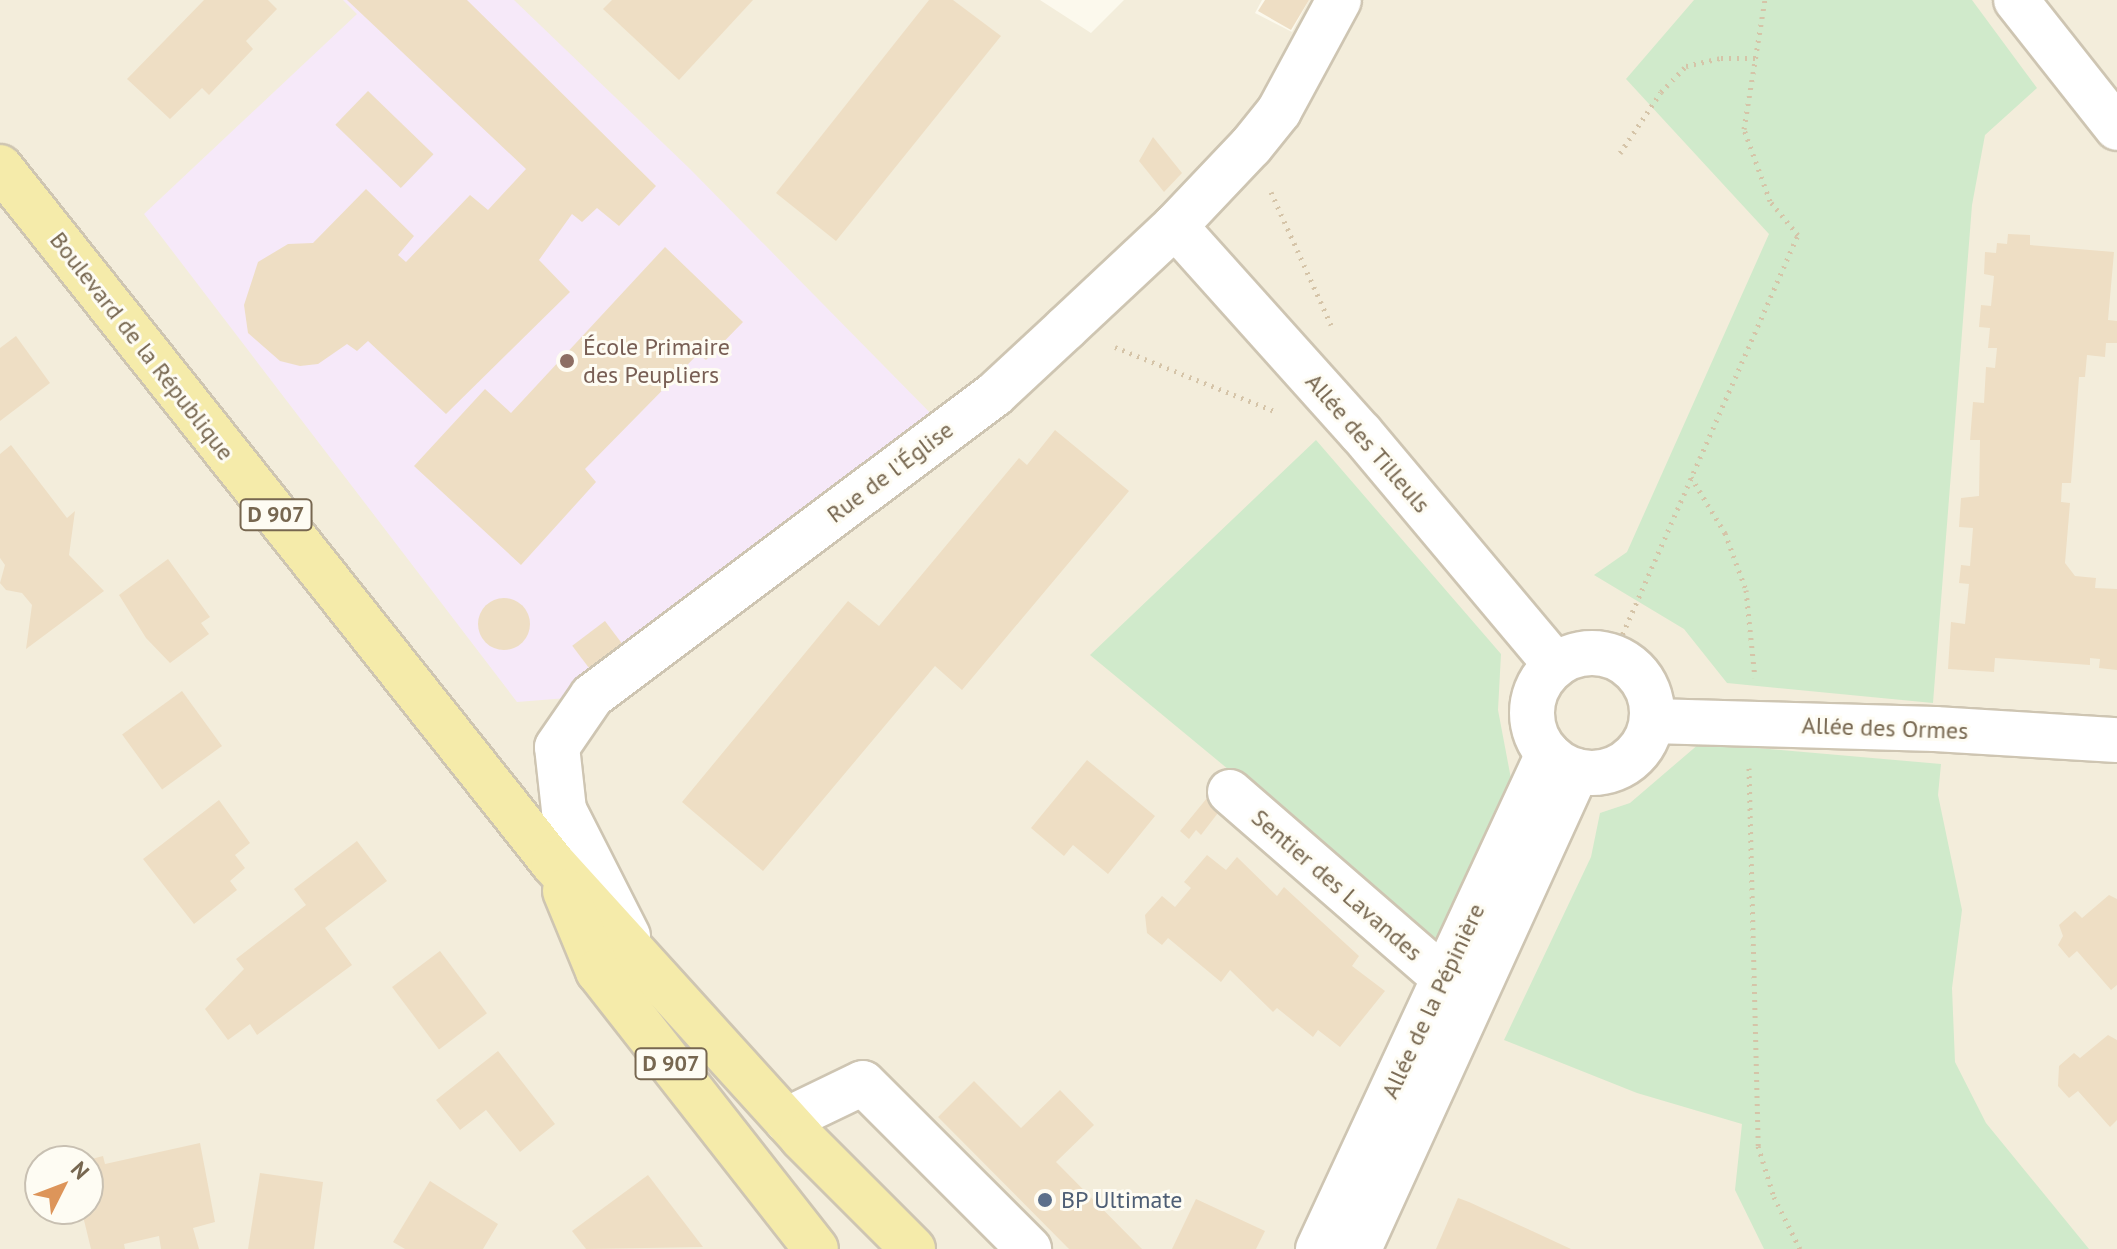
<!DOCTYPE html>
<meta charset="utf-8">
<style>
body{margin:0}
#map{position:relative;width:2117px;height:1249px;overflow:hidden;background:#fcf9ed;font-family:"PT Sans",sans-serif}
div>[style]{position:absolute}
.residential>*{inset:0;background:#f3eddb}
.education>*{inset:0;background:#f6e9f9}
.green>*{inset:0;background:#d0eacb}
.building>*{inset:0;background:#eedec4;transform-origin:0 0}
.round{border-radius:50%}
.path>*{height:5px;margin-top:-2.5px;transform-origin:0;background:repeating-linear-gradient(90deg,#d5c4a8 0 2px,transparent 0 8px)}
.roads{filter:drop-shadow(2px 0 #cec5b2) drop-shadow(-2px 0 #cec5b2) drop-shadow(0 2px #cec5b2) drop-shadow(0 -2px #cec5b2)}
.minor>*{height:44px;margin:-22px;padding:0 22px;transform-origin:22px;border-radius:22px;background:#fff}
.minor>.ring{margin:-22px;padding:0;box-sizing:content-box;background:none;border:44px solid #fff;border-radius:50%}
.major>*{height:44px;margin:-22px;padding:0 22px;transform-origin:22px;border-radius:22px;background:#f5ebaa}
.dots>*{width:22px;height:22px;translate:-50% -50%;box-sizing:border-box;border:4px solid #fefcf3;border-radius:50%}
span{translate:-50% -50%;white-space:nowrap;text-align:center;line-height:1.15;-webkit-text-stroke:6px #fefcf3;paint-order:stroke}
.shield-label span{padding:2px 6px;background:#fefcf3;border:2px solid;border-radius:6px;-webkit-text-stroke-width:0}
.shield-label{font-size:22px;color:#776750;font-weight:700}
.street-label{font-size:24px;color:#776750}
.education-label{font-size:24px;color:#785e54}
.left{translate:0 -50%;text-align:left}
.service-label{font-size:24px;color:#4e5e75}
.north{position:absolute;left:24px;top:1145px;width:80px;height:80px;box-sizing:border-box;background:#fefcf3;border:2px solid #c8c0b2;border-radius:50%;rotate:48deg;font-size:22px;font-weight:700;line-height:32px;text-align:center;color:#776750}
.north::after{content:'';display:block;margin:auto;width:28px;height:36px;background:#dd955a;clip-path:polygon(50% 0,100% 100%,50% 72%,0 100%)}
</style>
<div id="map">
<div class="residential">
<div style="clip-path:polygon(evenodd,0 0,1040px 0,1091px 33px,1124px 0,1262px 0,1255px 13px,1292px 32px,1309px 0,2117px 0,2117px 1249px,0 1249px,0 0,40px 1161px,88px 1161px,88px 1209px,40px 1209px,40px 1161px)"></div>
</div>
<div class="education">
<div style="clip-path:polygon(343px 0,514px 0,690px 169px,947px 430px,592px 696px,517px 702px,144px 214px,357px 14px)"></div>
</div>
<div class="green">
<div style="clip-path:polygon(1694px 0,1972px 0,2037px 88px,1985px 135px,1972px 205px,1933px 703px,1727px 683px,1684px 629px,1594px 575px,1627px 552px,1769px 234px,1626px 79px)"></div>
<div style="clip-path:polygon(1316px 440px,1501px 654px,1498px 710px,1512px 784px,1453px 935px,1436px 941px,1090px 655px)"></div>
<div style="clip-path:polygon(1700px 743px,1941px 764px,1938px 795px,1962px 910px,1952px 988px,1955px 1062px,1986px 1123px,2089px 1249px,1764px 1249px,1735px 1190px,1742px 1124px,1637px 1093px,1504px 1040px,1591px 857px,1600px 813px,1630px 803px)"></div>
</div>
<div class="building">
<div style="clip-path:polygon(204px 0,268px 0,277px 9px,246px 41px,253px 49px,209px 95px,202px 88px,170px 119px,127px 79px)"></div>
<div style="clip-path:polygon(347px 0,467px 0,656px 186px,619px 226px,597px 208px,582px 222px,572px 214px,539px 260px,570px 292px,446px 414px,368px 341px,357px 351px,347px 344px,318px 364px,300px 366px,280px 361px,248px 333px,244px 305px,258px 262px,288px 244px,313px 243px,366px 189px,414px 236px,398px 255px,406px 262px,470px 195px,488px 210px,526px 169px)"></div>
<div style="clip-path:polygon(612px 0,753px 0,679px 80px,603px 9px)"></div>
<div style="clip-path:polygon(929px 0,953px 0,1001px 36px,836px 241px,776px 193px)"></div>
<div style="clip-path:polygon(1265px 0,1309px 0,1291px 30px,1258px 11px)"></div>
<div style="left:368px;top:91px;width:91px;height:47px;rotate:44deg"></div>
<div style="clip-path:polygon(1153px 137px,1182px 173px,1164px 192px,1139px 161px)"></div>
<div style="clip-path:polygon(2008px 234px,2030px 235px,2030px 245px,2114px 252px,2108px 320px,2117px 321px,2117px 343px,2106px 343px,2105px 357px,2087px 355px,2085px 377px,2079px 377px,2071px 483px,2062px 483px,2061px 502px,2070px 503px,2065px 563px,2075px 576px,2096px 578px,2095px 588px,2117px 589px,2117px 670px,2099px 668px,2100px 659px,2090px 658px,2090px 665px,1995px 658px,1994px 672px,1948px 669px,1951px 622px,1965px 624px,1969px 584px,1959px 583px,1961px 565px,1970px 566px,1973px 528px,1959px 527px,1961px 498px,1979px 496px,1980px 440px,1970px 440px,1973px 402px,1984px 403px,1986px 367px,1995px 368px,1997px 348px,1988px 348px,1990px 328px,1979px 327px,1981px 305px,1991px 306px,1994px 276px,1984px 274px,1985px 252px,1996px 253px,1997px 243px,2007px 244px)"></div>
<div style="clip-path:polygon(665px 247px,743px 322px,706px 360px,698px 354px,585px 469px,596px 482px,521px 565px,414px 466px,485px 389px,511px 413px)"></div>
<div style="clip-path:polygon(16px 336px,50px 383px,0 421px,0 348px)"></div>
<div style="clip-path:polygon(1055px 430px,1129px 491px,962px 690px,935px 666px,763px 871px,682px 802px,848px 601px,879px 626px,1019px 458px,1027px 465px)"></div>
<div style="clip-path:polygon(11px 445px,67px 518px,75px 511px,69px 555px,104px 591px,26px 649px,32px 605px,22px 593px,6px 590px,0 583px,5px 565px,0 558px,0 454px)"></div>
<div style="clip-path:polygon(168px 559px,210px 617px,201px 623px,209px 634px,170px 663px,146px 638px,119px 595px)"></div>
<div class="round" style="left:478px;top:598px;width:52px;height:52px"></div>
<div style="left:605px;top:621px;width:35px;height:41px;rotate:53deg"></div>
<div style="left:182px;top:691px;width:68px;height:74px;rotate:54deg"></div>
<div style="clip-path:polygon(1087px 760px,1155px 816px,1108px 874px,1073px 845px,1064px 856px,1031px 828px)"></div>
<div style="clip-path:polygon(1207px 798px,1221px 809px,1201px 835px,1196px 830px,1189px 839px,1180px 831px)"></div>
<div style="clip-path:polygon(219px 800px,250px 843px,235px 855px,245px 868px,230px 881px,237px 890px,194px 924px,143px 859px)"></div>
<div style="clip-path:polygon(357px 841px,387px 881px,325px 928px,352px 965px,257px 1035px,250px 1024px,228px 1040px,205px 1009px,244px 969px,236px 959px,306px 905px,294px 889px)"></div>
<div style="clip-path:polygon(1207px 855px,1226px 870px,1237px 857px,1277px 896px,1284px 887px,1359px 956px,1352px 966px,1385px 991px,1340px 1047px,1318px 1030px,1313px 1037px,1277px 1008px,1273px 1012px,1230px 970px,1221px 982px,1168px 938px,1162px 945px,1147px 933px,1145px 915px,1162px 896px,1175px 907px,1191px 888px,1184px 882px)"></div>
<div style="clip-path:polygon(2109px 895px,2117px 899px,2117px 985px,2111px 990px,2077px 951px,2069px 958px,2058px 945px,2063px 936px,2059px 925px,2075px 911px,2082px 918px)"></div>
<div style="left:440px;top:951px;width:78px;height:60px;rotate:53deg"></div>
<div style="clip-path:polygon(2108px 1035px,2117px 1040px,2117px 1120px,2110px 1127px,2078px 1091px,2069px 1098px,2058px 1086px,2059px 1066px,2074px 1053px,2080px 1058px)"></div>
<div style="clip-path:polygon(498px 1051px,555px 1124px,520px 1152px,486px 1110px,460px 1130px,436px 1100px)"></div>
<div style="clip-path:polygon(974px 1081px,1021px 1128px,1060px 1090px,1094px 1125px,1056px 1162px,1142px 1249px,1069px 1249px,938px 1117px)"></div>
<div style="clip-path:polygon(200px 1143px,215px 1222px,193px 1228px,199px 1249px,161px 1249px,159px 1236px,124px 1244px,125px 1249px,91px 1249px,82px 1212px,49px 1219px,46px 1209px,88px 1209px,88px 1160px,103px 1156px,105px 1164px)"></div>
<div style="clip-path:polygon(260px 1173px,323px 1182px,314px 1249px,248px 1249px)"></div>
<div style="clip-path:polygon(648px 1175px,703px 1247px,586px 1249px,572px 1231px)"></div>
<div style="clip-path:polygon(430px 1181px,498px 1224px,483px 1249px,405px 1249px,393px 1242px)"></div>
<div style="clip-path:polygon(1458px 1198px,1469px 1202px,1571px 1249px,1436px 1249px)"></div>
<div style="clip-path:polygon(1196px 1199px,1265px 1231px,1256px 1249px,1172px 1249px)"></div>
</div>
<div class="path">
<div style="left:1620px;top:153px;width:73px;rotate:-56.1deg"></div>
<div style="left:1661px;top:92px;width:36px;rotate:-46deg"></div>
<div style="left:1686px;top:66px;width:36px;rotate:-13deg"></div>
<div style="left:1721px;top:58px;width:35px"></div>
<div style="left:1271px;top:192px;width:146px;rotate:65.7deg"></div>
<div style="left:1115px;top:347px;width:175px;rotate:21.9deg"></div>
<div style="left:1691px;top:477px;width:66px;rotate:58.7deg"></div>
<div style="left:1725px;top:533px;width:61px;rotate:69.8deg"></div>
<div style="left:1746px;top:590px;width:88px;rotate:84.2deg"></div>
<div style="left:1613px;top:656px;width:460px;rotate:-66.3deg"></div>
<div style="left:1798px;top:235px;width:44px;rotate:-129.5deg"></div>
<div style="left:1770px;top:201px;width:77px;rotate:-109.9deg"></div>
<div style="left:1744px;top:129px;width:131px;rotate:-80.8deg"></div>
<div style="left:1749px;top:768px;width:378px;rotate:88.6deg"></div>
<div style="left:1758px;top:1146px;width:53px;rotate:72.6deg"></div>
<div style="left:1774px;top:1197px;width:58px;rotate:63.4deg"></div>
</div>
<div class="roads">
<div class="minor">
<div style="left:2016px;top:0;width:163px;rotate:51.7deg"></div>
<div style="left:1175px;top:226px;width:278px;rotate:48.1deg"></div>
<div style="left:1361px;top:433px;width:303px;rotate:50deg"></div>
<div class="ring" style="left:1532px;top:653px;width:76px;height:76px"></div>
<div style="left:1652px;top:721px;width:283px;rotate:1.6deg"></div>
<div style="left:1935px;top:729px;width:182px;rotate:3.5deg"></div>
<div style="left:1230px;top:792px;width:284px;rotate:41deg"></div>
<div style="left:1444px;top:978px;width:26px;rotate:29deg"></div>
<div style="left:628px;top:936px;width:141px;rotate:-116.9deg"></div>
<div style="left:564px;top:810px;width:63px;rotate:-96.3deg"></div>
<div style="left:557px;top:747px;width:62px;rotate:-55.5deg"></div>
<div style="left:592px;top:696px;width:504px;rotate:-36.85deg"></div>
<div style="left:995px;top:394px;width:97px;rotate:-42.9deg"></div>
<div style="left:1066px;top:328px;width:149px;rotate:-43.1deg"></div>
<div style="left:1175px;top:226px;width:110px;rotate:-46.5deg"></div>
<div style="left:1251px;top:146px;width:45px;rotate:-51.3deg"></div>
<div style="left:1279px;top:111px;width:126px;rotate:-61.6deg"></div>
<div style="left:786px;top:1120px;width:85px;rotate:-25.7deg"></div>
<div style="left:863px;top:1083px;width:235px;rotate:45deg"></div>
<div style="left:1318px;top:1249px;width:546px;rotate:-65.08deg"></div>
<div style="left:1359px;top:1249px;width:525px;rotate:-65.48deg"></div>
</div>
<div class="major">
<div style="left:0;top:167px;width:889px;rotate:51.53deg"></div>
<div style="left:553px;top:863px;width:371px;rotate:47.8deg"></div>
<div style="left:802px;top:1138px;width:157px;rotate:45deg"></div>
<div style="left:565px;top:891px;width:87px;rotate:67.6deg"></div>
<div style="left:598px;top:971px;width:353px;rotate:51.9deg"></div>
</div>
</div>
<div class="dots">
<div style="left:567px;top:361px;background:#8d6e63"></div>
<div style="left:1045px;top:1200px;background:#5c6f8a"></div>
</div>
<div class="shield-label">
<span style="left:276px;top:515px">D 907</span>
<span style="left:671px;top:1064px">D 907</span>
</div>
<div class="street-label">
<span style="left:142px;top:346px;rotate:52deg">Boulevard de la République</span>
<span style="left:1368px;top:443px;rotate:49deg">Allée des Tilleuls</span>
<span style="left:890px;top:472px;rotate:-37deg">Rue de l'Église</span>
<span style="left:1885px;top:728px;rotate:2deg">Allée des Ormes</span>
<span style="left:1337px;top:885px;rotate:41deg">Sentier des Lavandes</span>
<span style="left:1433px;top:1001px;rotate:-65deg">Allée de la Pépinière</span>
</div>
<div class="education-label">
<span class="left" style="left:583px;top:361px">École Primaire<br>des Peupliers</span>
</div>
<div class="service-label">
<span class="left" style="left:1061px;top:1200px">BP Ultimate</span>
</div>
<div class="north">N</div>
</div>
